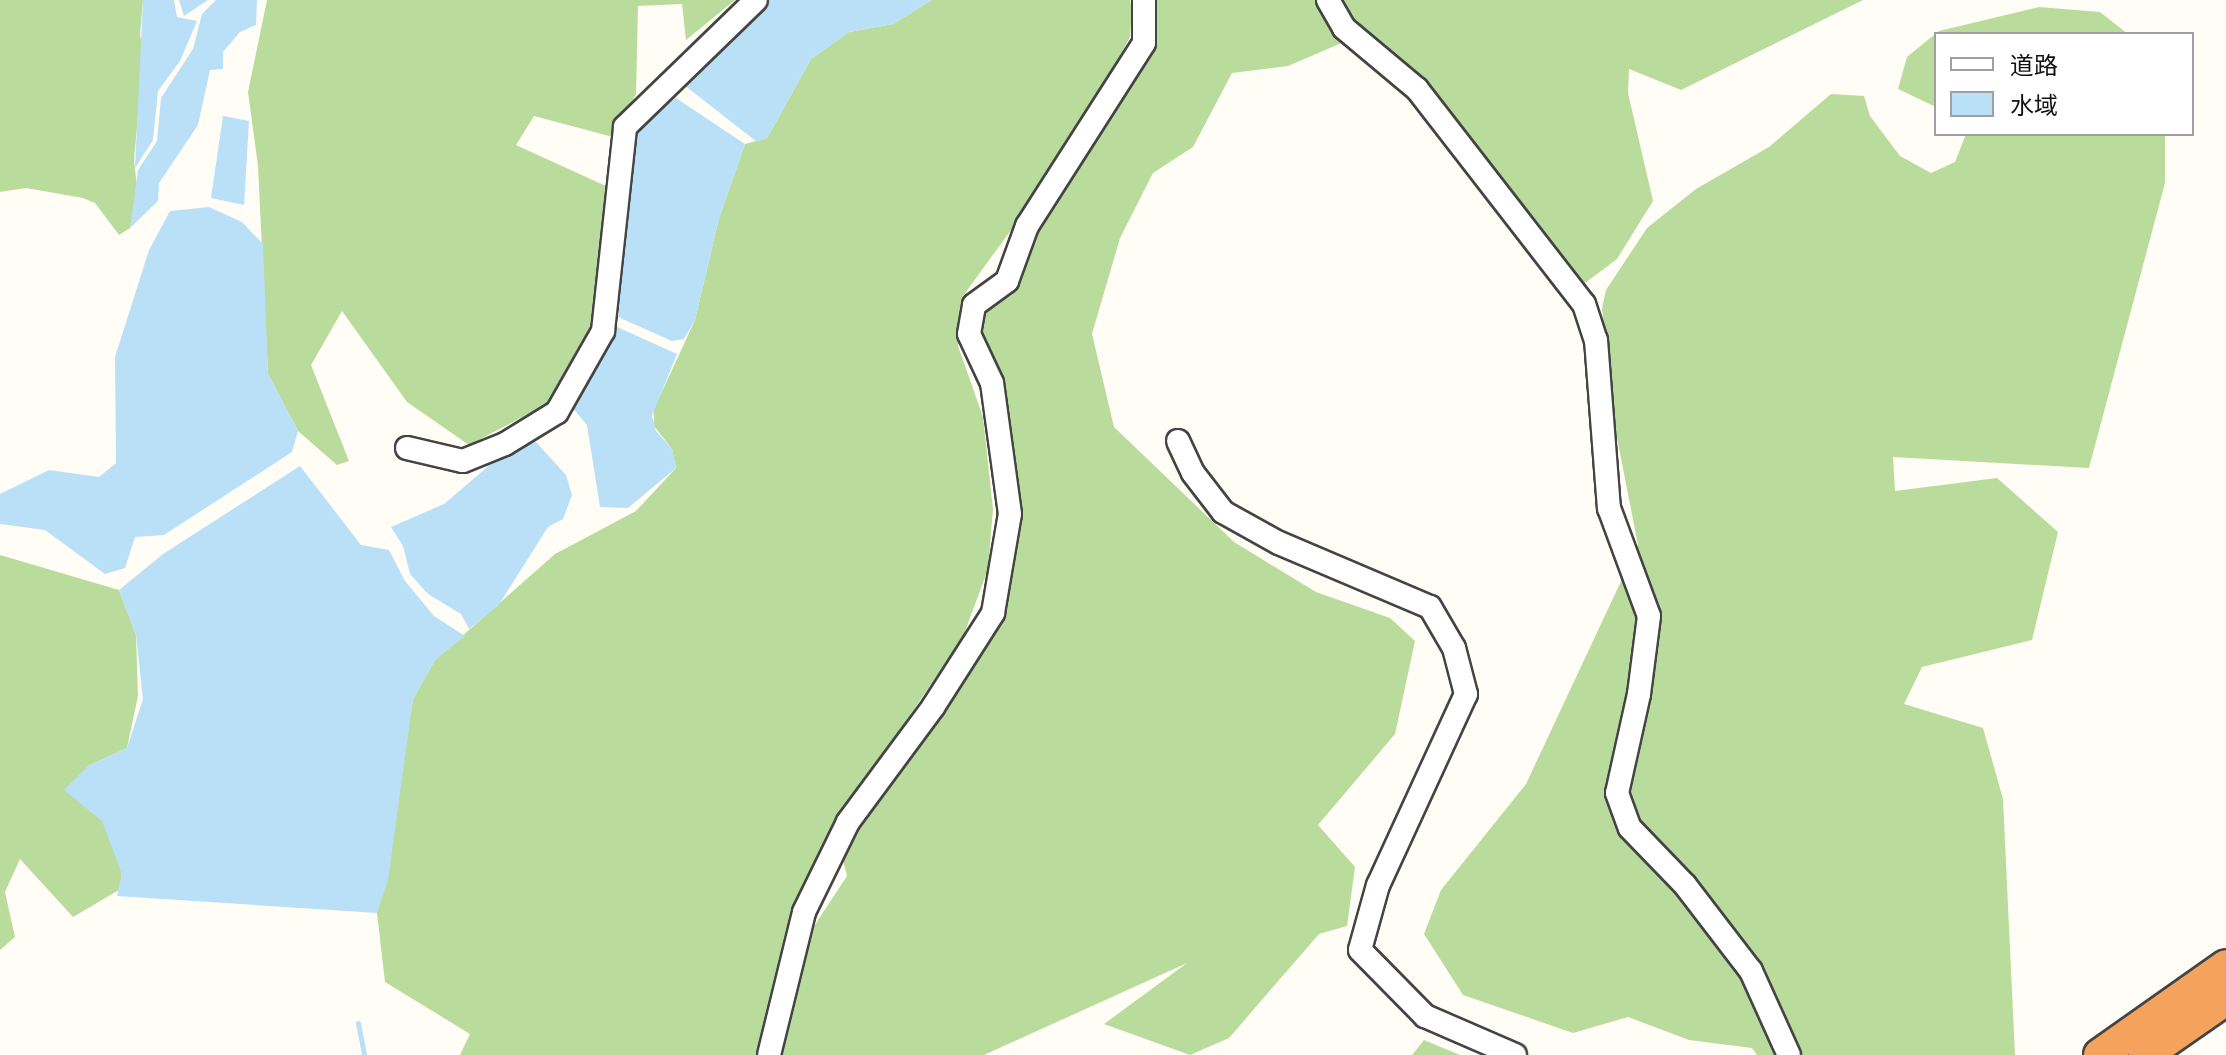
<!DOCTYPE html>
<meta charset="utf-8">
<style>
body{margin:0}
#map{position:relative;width:2226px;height:1055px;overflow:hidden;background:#fffdf5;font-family:"Source Serif 4","Noto Sans SC",serif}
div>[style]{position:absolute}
.forest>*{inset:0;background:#b9dc9c}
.water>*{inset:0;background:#b9e0f7}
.stream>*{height:5px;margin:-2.5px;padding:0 2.5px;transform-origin:2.5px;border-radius:2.5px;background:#b9e0f7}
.roads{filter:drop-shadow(2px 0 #444) drop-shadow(-2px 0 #444) drop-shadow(0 2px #444) drop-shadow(0 -2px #444)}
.minor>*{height:22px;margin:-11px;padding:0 11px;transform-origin:11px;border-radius:11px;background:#fff}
.highway>*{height:32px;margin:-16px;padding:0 16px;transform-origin:16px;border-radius:16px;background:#f5a25d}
span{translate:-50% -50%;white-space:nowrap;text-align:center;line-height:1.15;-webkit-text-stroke:8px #fff;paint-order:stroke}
.legend{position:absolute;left:1934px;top:32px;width:260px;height:104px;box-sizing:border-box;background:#fff;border:2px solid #a0a0a0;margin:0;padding:10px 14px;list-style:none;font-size:24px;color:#111}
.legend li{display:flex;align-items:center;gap:16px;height:40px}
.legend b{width:40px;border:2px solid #a0a0a0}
</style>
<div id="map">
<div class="forest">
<div style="clip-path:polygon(0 0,143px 0,140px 35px,144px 51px,134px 160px,138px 196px,130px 228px,119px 235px,95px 203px,83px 198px,26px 188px,0 192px)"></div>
<div style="clip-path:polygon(267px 0,735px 0,686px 40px,682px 4px,638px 6px,636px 94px,613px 137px,534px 116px,516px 145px,608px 187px,595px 317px,547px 404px,469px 445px,407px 402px,342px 311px,311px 365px,349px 461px,337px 465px,298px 431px,268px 374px,258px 166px,248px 92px)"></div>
<div style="clip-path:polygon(932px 0,1130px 0,1132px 9px,1130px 37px,1098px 96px,1038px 193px,963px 296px,958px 346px,983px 417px,993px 509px,988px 569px,963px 637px,840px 818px,763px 1055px,460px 1055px,470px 1034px,385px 982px,377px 913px,413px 699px,435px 660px,555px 554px,636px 511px,676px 468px,672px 449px,654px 426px,654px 409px,695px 320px,719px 218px,745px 144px,767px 138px,811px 59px,849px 32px,893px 24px)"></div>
<div style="clip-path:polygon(1149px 0,1863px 0,1681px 90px,1629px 69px,1628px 93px,1653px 201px,1617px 259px,1585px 283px,1567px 268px,1434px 93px,1344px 42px,1288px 66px,1232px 73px,1193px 147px,1153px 173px,1120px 238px,1092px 334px,1114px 427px,1234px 542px,1316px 592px,1390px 618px,1415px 641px,1395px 734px,1318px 825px,1355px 867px,1347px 926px,1319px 934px,1229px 1038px,1190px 1055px,1104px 1024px,1187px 963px,984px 1055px,779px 1055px,801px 946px,847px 876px,841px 853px,997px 622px,1018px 513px,978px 328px,984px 312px,1010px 292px,1032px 234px,1118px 97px)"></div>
<div style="clip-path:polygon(2039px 7px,2100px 12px,2128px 34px,1936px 34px,1936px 107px,1898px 89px,1907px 57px,1939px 31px)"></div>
<div style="clip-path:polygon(1831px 94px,1864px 96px,1870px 116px,1900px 156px,1931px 173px,1955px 162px,1966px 134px,2165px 134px,2165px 183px,2089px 468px,1893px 457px,1895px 491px,1997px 478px,2058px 532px,2032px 640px,1922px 667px,1904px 704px,1983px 728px,2003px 799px,2015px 1055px,1757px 1055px,1752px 1048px,1689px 1040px,1628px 1017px,1573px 1033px,1463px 995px,1424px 934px,1441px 890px,1526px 784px,1638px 545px,1612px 412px,1602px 308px,1606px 290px,1647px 228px,1696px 189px,1769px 147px)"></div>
<div style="clip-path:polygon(0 555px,119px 590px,136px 635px,138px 696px,127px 748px,88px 766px,122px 874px,119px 890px,73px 917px,20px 859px,5px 892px,15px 937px,0 950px)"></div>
<div style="clip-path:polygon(1424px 1040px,1460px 1055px,1412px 1055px)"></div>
</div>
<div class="water">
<div style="clip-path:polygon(143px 0,174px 0,177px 17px,197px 21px,180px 61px,158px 91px,153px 140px,135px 168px)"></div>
<div style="clip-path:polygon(179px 0,208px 0,184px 16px)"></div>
<div style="clip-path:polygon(216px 0,257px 0,256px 25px,240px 32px,223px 52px,223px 69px,210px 70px,198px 125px,159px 183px,158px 201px,130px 228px,138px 170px,157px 141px,161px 98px,193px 49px,202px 14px)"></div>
<div style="clip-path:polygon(768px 0,932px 0,893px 24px,849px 32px,811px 59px,767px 138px,757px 142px,684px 85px)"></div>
<div style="clip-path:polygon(676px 98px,745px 144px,719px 218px,695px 320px,684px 339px,672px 341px,618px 317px,637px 126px)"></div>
<div style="clip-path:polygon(223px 116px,249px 121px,244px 205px,211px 198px)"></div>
<div style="clip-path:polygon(209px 207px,242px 222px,263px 244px,268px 374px,298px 431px,292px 452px,164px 535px,135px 537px,125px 568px,105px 574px,45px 530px,0 524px,0 494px,49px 470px,99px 477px,116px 463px,115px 357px,149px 250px,170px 211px)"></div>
<div style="clip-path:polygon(615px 326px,677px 354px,652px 416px,656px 431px,672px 449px,676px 468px,628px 508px,600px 507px,587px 425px,570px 405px)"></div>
<div style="clip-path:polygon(536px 442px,566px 475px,572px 495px,563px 519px,548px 527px,498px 606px,469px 629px,461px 614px,428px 594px,410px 574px,403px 546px,391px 527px,444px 504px,506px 451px)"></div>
<div style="clip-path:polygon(300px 466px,361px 545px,389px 550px,405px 581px,434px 616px,465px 636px,435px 660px,413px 699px,388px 880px,377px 913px,117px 896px,122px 874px,102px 821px,64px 790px,88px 766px,127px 748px,143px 699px,136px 635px,119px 590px,163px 554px)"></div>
</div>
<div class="stream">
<div style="left:358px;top:1023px;width:33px;rotate:79deg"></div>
</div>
<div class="roads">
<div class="minor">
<div style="left:1328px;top:0;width:32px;rotate:60deg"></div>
<div style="left:1344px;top:28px;width:95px;rotate:39.9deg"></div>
<div style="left:1417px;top:89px;width:272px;rotate:52.2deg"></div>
<div style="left:1584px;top:304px;width:38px;rotate:72deg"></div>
<div style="left:1596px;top:340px;width:169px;rotate:85.6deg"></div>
<div style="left:1609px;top:508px;width:115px;rotate:69.7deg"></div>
<div style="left:1649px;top:616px;width:79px;rotate:97.3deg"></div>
<div style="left:1639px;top:694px;width:101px;rotate:102.5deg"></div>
<div style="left:1617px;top:793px;width:37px;rotate:70deg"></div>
<div style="left:1630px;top:828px;width:79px;rotate:46deg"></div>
<div style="left:1685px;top:885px;width:108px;rotate:52.5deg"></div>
<div style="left:1751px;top:971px;width:92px;rotate:65.7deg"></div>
<div style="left:1178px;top:441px;width:35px;rotate:65deg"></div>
<div style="left:1193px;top:473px;width:49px;rotate:52.4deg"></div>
<div style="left:1223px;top:512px;width:64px;rotate:29deg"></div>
<div style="left:1279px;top:543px;width:164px;rotate:23deg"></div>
<div style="left:1430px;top:607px;width:48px;rotate:59.7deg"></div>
<div style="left:1454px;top:648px;width:48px;rotate:75.4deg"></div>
<div style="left:1466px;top:694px;width:210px;rotate:114.7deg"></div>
<div style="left:1378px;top:885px;width:67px;rotate:105.5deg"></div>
<div style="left:1360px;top:950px;width:93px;rotate:45.4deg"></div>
<div style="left:1425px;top:1016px;width:98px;rotate:23.4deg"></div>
<div style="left:407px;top:448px;width:57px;rotate:13.1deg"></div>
<div style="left:463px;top:461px;width:45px;rotate:-22deg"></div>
<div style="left:505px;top:444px;width:61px;rotate:-31.6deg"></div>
<div style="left:557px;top:412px;width:93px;rotate:-60.4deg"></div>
<div style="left:603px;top:331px;width:205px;rotate:-83.8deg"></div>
<div style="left:625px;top:127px;width:182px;rotate:-44.1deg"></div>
<div style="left:769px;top:1055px;width:147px;rotate:-76.2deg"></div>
<div style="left:804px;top:912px;width:100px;rotate:-63.9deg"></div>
<div style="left:848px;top:822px;width:143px;rotate:-53.5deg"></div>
<div style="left:933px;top:707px;width:112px;rotate:-57.4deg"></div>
<div style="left:993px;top:613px;width:100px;rotate:-80.3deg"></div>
<div style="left:1010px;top:514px;width:132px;rotate:-97.8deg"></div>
<div style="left:992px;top:383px;width:54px;rotate:-115.1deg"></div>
<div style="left:969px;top:334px;width:29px;rotate:-80deg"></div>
<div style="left:974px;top:305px;width:41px;rotate:-36deg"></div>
<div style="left:1007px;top:281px;width:59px;rotate:-70deg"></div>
<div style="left:1027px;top:226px;width:217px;rotate:-57.4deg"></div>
<div style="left:1144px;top:43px;width:43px;rotate:-90deg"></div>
</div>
<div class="highway">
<div style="left:2100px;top:1055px;width:154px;rotate:-35.2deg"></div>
<div style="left:2145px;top:1055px;width:98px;rotate:-34.7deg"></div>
</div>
</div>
<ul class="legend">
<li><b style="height:10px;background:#fff"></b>道路</li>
<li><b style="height:22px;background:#b9e0f7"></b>水域</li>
</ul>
</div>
